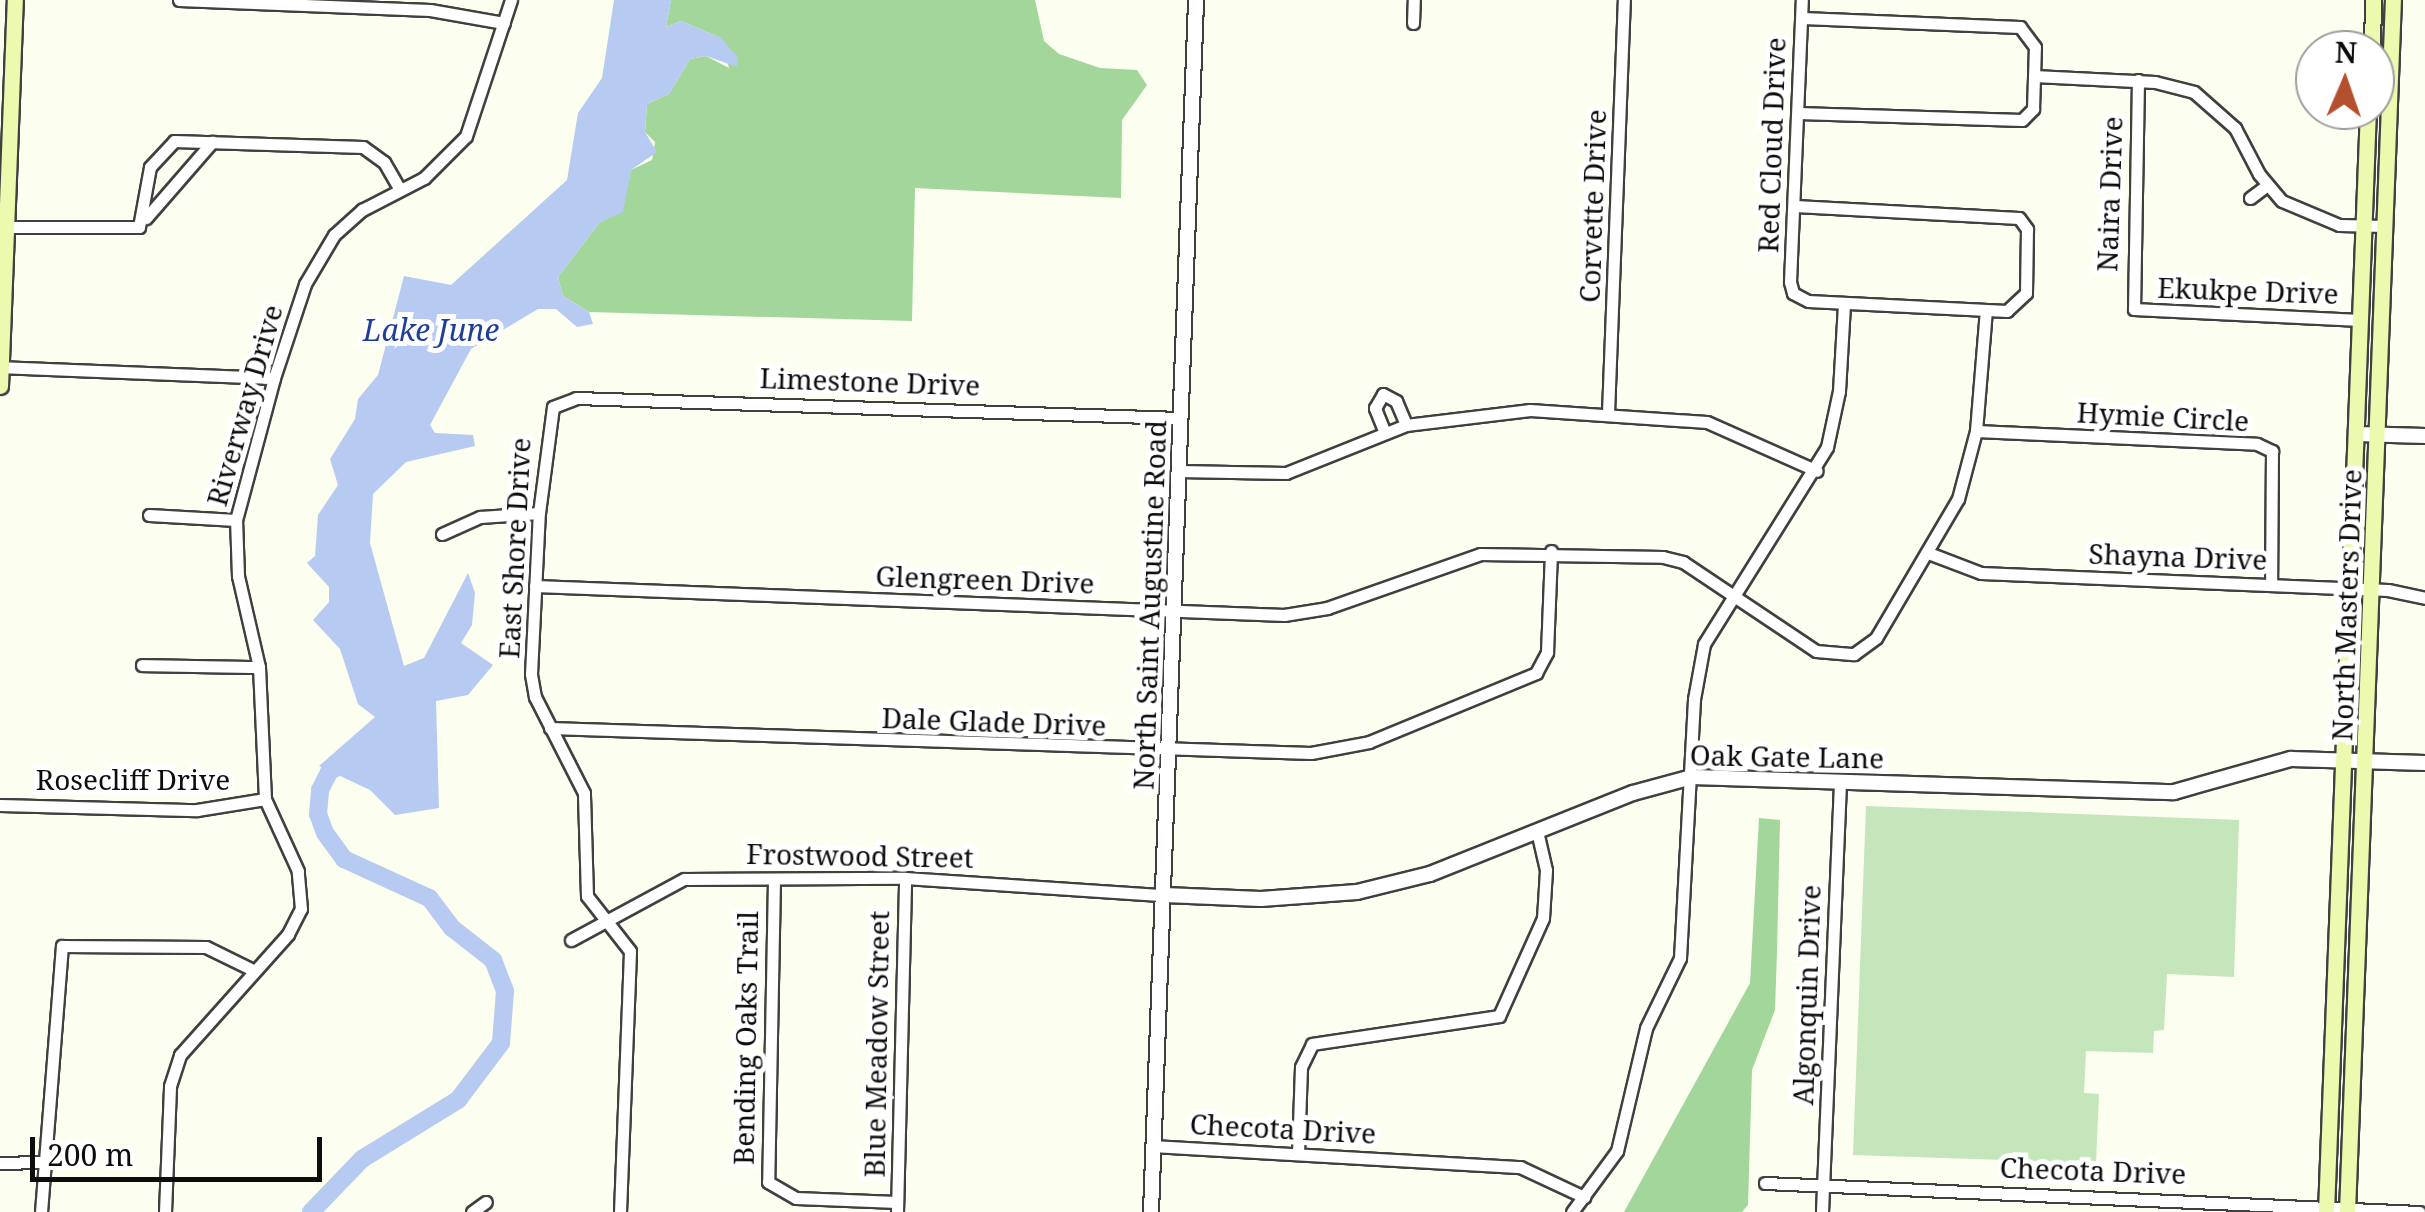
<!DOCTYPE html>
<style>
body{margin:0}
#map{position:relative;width:2425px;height:1212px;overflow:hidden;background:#fcfeef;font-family:"Noto Serif",serif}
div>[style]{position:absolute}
.green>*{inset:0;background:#c4e6ba}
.forest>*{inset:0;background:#a3d69b}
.water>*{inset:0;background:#b6caf2}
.river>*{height:18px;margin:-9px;padding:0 9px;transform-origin:9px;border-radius:9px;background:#b6caf2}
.roads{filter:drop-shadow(2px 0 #404040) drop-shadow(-2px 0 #404040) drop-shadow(0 2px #404040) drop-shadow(0 -2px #404040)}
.minor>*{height:11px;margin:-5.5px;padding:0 5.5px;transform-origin:5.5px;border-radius:5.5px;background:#fff}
.tertiary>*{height:14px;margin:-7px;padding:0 7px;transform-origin:7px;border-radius:7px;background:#fff}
.secondary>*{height:15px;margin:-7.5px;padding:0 7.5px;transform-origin:7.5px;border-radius:7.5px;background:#ebfaae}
span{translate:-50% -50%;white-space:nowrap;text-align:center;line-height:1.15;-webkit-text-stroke:10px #fff;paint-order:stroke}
.street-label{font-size:28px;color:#0d0d0d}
.water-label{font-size:30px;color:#1e3e97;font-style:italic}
.north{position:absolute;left:2295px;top:30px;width:100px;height:100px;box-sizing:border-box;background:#fff;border:2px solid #9e9e9e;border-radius:50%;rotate:2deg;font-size:28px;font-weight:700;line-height:40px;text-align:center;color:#0d0d0d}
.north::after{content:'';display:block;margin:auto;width:35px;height:45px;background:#b5502e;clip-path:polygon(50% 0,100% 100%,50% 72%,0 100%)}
.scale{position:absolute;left:30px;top:1137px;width:292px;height:45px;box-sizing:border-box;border:5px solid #0d0d0d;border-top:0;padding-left:12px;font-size:30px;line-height:35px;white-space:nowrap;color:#0d0d0d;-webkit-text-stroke:8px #fff;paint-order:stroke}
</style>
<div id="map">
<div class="green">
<div style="clip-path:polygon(1866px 806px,2239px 820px,2234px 977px,2167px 974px,2164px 1030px,2154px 1031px,2153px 1053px,2086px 1051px,2084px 1093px,2099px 1094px,2096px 1163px,1853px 1155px)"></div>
</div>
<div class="forest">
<div style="clip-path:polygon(671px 0,1035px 0,1044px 41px,1059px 54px,1100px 68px,1137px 70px,1147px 85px,1122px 120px,1121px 198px,915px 188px,912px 321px,589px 312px,563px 296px,558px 277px,600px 222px,622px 211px,631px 170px,652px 160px,655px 142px,645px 132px,647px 104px,669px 94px,690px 59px,706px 56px,729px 68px,721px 38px,681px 21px,666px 27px)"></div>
<div style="clip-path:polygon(1759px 818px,1780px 820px,1777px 951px,1775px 1010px,1752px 1070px,1748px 1205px,1742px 1212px,1624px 1212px,1750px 983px)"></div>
</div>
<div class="water">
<div style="clip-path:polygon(614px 0,671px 0,666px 27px,681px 21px,721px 38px,738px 58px,737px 67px,706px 56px,690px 59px,669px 94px,647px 104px,645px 132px,657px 152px,631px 170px,623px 212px,600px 222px,558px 277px,563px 296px,589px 312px,593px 324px,577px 327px,556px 309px,538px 309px,471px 349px,430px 425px,435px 433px,473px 435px,475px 446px,406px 462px,373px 494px,370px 543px,404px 666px,424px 658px,468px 573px,475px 593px,472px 625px,461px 643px,493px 665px,468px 695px,436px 701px,439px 808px,395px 815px,370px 790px,319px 766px,375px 717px,358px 704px,340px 649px,313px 620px,329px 602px,329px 587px,307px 563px,315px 556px,318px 515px,338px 485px,330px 459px,355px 419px,358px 399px,378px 375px,404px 276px,451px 285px,567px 180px,578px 113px,602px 78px)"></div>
</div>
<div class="river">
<div style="left:311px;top:1212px;width:74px;rotate:-46.1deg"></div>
<div style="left:362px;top:1159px;width:113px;rotate:-31.6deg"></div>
<div style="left:458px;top:1100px;width:71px;rotate:-53deg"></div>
<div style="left:501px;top:1043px;width:52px;rotate:-85.6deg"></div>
<div style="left:505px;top:991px;width:33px;rotate:-111deg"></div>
<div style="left:493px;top:960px;width:52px;rotate:-142deg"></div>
<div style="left:452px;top:928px;width:38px;rotate:-127deg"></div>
<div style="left:429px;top:898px;width:94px;rotate:-155.4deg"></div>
<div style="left:344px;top:859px;width:32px;rotate:-126deg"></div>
<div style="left:325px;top:833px;width:20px;rotate:-110deg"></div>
<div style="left:318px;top:814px;width:24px;rotate:-85deg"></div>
<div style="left:320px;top:790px;width:20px;rotate:-63deg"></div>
<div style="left:329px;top:772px;width:24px;rotate:-33deg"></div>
</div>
<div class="roads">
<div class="minor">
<div style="left:179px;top:0;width:251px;rotate:2.3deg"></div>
<div style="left:430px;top:10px;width:75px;rotate:10deg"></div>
<div style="left:1413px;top:23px;width:23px;rotate:-88deg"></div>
<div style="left:2034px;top:76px;width:121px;rotate:2.8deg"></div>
<div style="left:2155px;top:82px;width:40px;rotate:14.4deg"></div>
<div style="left:2194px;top:92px;width:55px;rotate:41.3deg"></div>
<div style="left:2235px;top:128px;width:52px;rotate:62.4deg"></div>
<div style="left:2259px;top:174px;width:35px;rotate:50deg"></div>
<div style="left:2282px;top:201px;width:62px;rotate:22.8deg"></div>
<div style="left:2339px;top:225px;width:46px;rotate:1.2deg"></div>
<div style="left:2138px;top:80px;width:229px;rotate:91deg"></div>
<div style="left:2134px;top:309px;width:226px;rotate:2.8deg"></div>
<div style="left:1798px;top:113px;width:224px;rotate:1.8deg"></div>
<div style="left:2022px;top:120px;width:16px;rotate:-45deg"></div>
<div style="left:2033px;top:109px;width:62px;rotate:-88.2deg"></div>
<div style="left:2035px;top:47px;width:25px;rotate:-127deg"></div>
<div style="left:2020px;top:27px;width:218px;rotate:-177.6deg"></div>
<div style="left:2250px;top:198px;width:21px;rotate:-37deg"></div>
<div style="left:1795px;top:206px;width:224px;rotate:3.1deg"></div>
<div style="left:2019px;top:218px;width:14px;rotate:54deg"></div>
<div style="left:2027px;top:229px;width:64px;rotate:90.9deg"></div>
<div style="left:2026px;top:293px;width:26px;rotate:137deg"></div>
<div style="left:2007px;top:311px;width:199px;rotate:-177.1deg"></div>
<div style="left:1808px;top:301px;width:17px;rotate:-152deg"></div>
<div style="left:1793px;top:293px;width:11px;rotate:-105deg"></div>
<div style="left:1790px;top:282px;width:282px;rotate:-87.6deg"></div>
<div style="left:146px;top:218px;width:101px;rotate:-49deg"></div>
<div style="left:0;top:227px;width:139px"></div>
<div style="left:139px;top:227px;width:61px;rotate:-79.6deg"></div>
<div style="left:150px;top:167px;width:35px;rotate:-47deg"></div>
<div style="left:174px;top:141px;width:189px;rotate:1.8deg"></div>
<div style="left:363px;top:147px;width:26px;rotate:36deg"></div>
<div style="left:384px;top:162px;width:30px;rotate:60deg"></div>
<div style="left:0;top:367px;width:274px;rotate:2.3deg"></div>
<div style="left:1608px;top:413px;width:413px;rotate:-87.8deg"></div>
<div style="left:1976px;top:431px;width:281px;rotate:2.6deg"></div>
<div style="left:2257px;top:444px;width:17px;rotate:25deg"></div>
<div style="left:2272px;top:451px;width:134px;rotate:90.4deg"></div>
<div style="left:1385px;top:433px;width:27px;rotate:-112deg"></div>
<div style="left:1375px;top:408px;width:16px;rotate:-60deg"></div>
<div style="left:1383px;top:394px;width:15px;rotate:28deg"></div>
<div style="left:1396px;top:401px;width:26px;rotate:67deg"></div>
<div style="left:1178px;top:471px;width:108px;rotate:1.1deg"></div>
<div style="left:1286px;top:473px;width:129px;rotate:-21.8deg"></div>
<div style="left:1406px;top:425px;width:125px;rotate:-6.9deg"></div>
<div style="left:1530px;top:410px;width:177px;rotate:3.9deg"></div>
<div style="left:1707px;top:422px;width:120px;rotate:24deg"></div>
<div style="left:149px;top:515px;width:87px;rotate:3.3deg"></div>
<div style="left:442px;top:534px;width:42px;rotate:-24.1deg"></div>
<div style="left:480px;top:517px;width:59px;rotate:-3.9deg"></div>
<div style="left:1931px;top:554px;width:53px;rotate:20.8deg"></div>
<div style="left:1981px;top:573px;width:407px;rotate:2.4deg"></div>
<div style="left:2388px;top:590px;width:38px;rotate:12deg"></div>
<div style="left:535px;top:586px;width:750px;rotate:2.22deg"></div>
<div style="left:1284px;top:615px;width:44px;rotate:-9.2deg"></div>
<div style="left:1327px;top:608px;width:162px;rotate:-19.4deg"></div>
<div style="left:1480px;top:554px;width:183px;rotate:0.9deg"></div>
<div style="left:1663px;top:557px;width:21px;rotate:14deg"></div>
<div style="left:1683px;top:562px;width:160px;rotate:33.8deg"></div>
<div style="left:1816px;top:651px;width:38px;rotate:5deg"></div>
<div style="left:1854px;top:654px;width:27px;rotate:-36deg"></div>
<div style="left:1876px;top:638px;width:161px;rotate:-59.5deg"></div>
<div style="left:1958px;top:499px;width:70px;rotate:-75.2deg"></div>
<div style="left:1976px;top:431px;width:121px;rotate:-85.3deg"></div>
<div style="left:142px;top:665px;width:117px;rotate:1deg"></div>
<div style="left:550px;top:728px;width:761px;rotate:1.88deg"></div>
<div style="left:1311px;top:753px;width:59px;rotate:-10.7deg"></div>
<div style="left:1369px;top:742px;width:181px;rotate:-22.4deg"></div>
<div style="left:1536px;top:673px;width:24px;rotate:-62deg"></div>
<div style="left:1547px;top:652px;width:101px;rotate:-87.7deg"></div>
<div style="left:0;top:805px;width:197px;rotate:1.5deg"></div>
<div style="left:197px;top:810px;width:69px;rotate:-9.2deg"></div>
<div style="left:774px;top:880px;width:302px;rotate:91.1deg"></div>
<div style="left:768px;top:1182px;width:32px;rotate:30deg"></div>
<div style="left:796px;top:1198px;width:101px;rotate:2.3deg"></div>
<div style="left:571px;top:940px;width:128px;rotate:-28.4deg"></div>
<div style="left:684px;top:879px;width:221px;rotate:-0.3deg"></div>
<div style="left:905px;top:878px;width:259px;rotate:3.8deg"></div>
<div style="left:1153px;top:1146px;width:368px;rotate:3.3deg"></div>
<div style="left:1520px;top:1167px;width:71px;rotate:25.1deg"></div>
<div style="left:1298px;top:1153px;width:86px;rotate:-88deg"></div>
<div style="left:1301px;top:1067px;width:25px;rotate:-64deg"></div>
<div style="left:1312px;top:1044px;width:189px;rotate:-8.5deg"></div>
<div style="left:1499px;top:1016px;width:107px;rotate:-65.8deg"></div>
<div style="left:1543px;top:918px;width:48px;rotate:-86.4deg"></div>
<div style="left:1546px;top:870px;width:39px;rotate:-103deg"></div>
<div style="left:0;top:1163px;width:42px;rotate:-1.4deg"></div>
<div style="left:1765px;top:1183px;width:655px;rotate:2.54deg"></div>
<div style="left:41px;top:1212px;width:267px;rotate:-85.5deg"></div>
<div style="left:62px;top:946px;width:144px;rotate:0.4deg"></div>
<div style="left:206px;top:947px;width:52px;rotate:26.1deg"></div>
<div style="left:165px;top:1212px;width:126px;rotate:-87.7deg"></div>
<div style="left:170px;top:1086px;width:33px;rotate:-72deg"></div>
<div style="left:180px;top:1055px;width:162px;rotate:-48.2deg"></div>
<div style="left:288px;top:934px;width:28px;rotate:-63deg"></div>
<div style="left:301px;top:909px;width:38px;rotate:-95deg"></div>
<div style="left:298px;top:871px;width:79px;rotate:-114.6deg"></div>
<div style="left:265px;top:799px;width:132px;rotate:-92.6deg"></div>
<div style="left:259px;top:667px;width:93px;rotate:-103deg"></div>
<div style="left:238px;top:576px;width:56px;rotate:-92deg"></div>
<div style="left:236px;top:520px;width:147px;rotate:-75deg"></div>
<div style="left:274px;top:378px;width:99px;rotate:-71.7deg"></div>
<div style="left:305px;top:284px;width:57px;rotate:-59.4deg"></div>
<div style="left:334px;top:235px;width:38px;rotate:-42deg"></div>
<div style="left:362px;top:210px;width:70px;rotate:-27.3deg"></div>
<div style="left:424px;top:178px;width:59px;rotate:-45deg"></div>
<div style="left:466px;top:136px;width:143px;rotate:-71.7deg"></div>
<div style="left:472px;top:1212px;width:17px;rotate:-36deg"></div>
<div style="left:620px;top:1212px;width:261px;rotate:-87.8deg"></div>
<div style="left:630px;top:951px;width:70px;rotate:-128deg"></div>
<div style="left:587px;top:896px;width:103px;rotate:-91.7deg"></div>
<div style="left:584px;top:793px;width:108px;rotate:-117deg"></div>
<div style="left:535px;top:697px;width:23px;rotate:-100deg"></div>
<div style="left:531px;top:674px;width:161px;rotate:-87.2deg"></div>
<div style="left:539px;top:513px;width:107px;rotate:-82.5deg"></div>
<div style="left:553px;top:407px;width:25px;rotate:-21deg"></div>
<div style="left:576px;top:398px;width:604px;rotate:1.9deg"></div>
<div style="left:897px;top:1212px;width:334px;rotate:-88.6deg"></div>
<div style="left:1572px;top:1212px;width:76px;rotate:-53.6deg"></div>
<div style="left:1617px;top:1151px;width:126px;rotate:-76.7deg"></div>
<div style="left:1646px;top:1028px;width:78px;rotate:-64.1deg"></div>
<div style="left:1680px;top:958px;width:259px;rotate:-86.9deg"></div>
<div style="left:1694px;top:699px;width:56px;rotate:-79.7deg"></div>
<div style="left:1704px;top:644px;width:232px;rotate:-58deg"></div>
<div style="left:1827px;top:447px;width:57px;rotate:-77.9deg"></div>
<div style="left:1839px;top:391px;width:88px;rotate:-86.7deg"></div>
<div style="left:1822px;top:1212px;width:432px;rotate:-87.6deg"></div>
</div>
<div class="tertiary">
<div style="left:2357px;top:434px;width:68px;rotate:1.7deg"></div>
<div style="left:1163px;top:895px;width:98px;rotate:2.3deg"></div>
<div style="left:1261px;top:899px;width:96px;rotate:-4.2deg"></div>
<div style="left:1357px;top:892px;width:75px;rotate:-13.9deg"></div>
<div style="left:1430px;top:874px;width:219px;rotate:-21.8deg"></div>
<div style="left:1633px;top:793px;width:61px;rotate:-15.2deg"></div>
<div style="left:1692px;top:777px;width:482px;rotate:1.8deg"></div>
<div style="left:2174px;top:792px;width:122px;rotate:-15.8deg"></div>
<div style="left:2291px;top:759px;width:134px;rotate:1.7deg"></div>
<div style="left:1151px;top:1212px;width:1213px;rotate:-87.87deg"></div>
</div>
<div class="secondary">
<div style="left:2372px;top:50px;width:50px;rotate:-88.9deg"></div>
<div style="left:0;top:386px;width:386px;rotate:-87.8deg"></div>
<div style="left:2326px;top:1212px;width:1103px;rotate:-87.82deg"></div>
<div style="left:2347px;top:1212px;width:1213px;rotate:-87.83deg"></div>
</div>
</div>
<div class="street-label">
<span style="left:1771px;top:145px;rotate:-88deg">Red Cloud Drive</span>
<span style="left:2109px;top:194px;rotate:-88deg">Naira Drive</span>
<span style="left:1592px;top:206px;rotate:-88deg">Corvette Drive</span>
<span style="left:2248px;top:290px;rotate:2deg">Ekukpe Drive</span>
<span style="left:870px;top:381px;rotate:2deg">Limestone Drive</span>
<span style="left:244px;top:405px;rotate:-74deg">Riverway Drive</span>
<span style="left:2163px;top:416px;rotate:3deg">Hymie Circle</span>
<span style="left:514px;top:548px;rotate:-87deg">East Shore Drive</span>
<span style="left:2178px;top:556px;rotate:2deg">Shayna Drive</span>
<span style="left:985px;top:579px;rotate:2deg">Glengreen Drive</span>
<span style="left:1149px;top:605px;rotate:-88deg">North Saint Augustine Road</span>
<span style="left:2346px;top:605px;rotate:-88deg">North Masters Drive</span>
<span style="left:994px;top:721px;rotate:2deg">Dale Glade Drive</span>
<span style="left:1787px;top:756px;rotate:1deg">Oak Gate Lane</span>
<span style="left:133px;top:779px">Rosecliff Drive</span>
<span style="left:860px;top:855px;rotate:1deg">Frostwood Street</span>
<span style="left:1806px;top:995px;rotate:-88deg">Algonquin Drive</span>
<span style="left:745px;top:1038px;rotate:-89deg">Bending Oaks Trail</span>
<span style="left:876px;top:1044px;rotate:-89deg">Blue Meadow Street</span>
<span style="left:1283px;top:1128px;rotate:3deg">Checota Drive</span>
<span style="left:2093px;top:1170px;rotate:2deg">Checota Drive</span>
</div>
<div class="water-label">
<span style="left:431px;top:330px">Lake June</span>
</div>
<div class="north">N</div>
<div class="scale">200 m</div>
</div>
